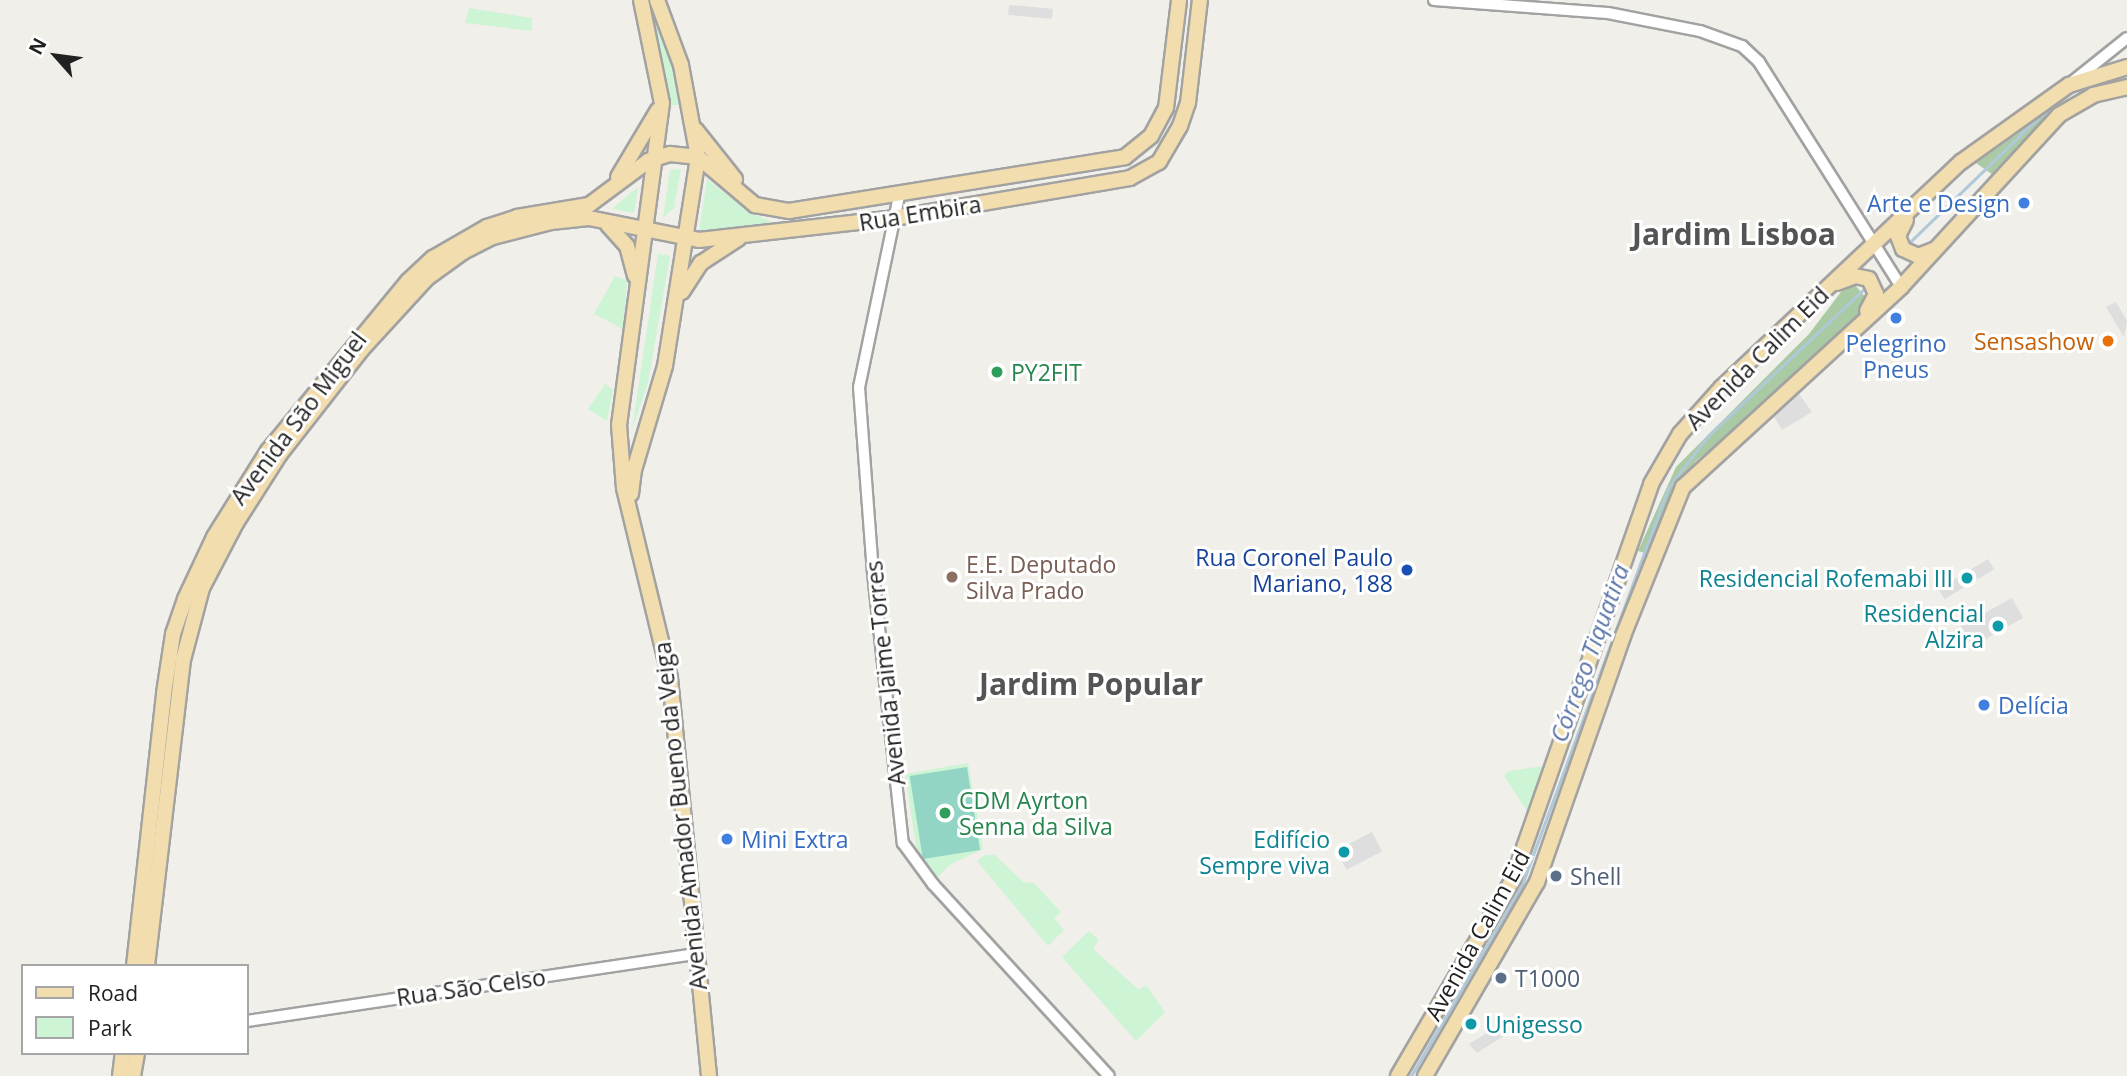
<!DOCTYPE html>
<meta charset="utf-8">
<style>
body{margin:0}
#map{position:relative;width:2127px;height:1076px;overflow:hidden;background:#f0efe9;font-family:"Open Sans",sans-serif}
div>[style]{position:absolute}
.residential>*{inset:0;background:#dfdede;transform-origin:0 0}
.forest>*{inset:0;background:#a9caa3}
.park>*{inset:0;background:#cdf4d5}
.pitch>*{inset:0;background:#92d5c4;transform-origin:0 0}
.stream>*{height:2.5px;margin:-1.25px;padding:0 1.25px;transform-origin:1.25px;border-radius:1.25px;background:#afc9d8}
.roads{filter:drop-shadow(2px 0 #a2a2a2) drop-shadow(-2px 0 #a2a2a2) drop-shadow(0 2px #a2a2a2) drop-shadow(0 -2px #a2a2a2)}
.minor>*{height:10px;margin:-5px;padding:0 5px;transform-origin:5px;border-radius:5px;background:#fff}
.major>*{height:14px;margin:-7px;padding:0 7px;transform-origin:7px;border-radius:7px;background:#f1ddad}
.dots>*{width:19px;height:19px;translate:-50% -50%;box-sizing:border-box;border:4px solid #fff;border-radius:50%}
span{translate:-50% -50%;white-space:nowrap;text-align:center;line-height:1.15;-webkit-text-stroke:6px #fff;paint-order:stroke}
.shop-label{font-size:23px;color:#366cbe}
.right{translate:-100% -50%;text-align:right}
.left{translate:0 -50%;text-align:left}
.street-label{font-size:23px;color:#212121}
.food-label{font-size:23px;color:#c56008}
.leisure-label{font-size:23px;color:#27864d}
.transit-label{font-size:23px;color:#164399}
.education-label{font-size:23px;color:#785e54}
.culture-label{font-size:23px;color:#0d838f}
.service-label{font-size:23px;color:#4e5e75}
.water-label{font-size:24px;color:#5974a6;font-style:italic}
.district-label{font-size:30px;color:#545454;font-weight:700}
.legend{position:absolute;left:21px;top:964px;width:228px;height:91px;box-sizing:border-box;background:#fff;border:2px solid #a6a6a6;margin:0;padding:9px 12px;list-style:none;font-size:21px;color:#212121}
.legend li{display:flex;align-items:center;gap:14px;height:35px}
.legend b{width:35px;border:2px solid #a6a6a6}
.north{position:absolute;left:21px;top:21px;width:70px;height:70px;-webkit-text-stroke:5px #fff;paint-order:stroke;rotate:298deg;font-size:19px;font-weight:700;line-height:28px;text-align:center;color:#212121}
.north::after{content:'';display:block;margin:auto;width:24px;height:32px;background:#212121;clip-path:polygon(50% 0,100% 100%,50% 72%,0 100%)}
</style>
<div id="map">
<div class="residential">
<div style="left:1009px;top:5px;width:44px;height:10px;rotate:5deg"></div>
<div style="clip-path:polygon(2116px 302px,2127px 321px,2124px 337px,2106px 307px)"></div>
<div style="clip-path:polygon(1799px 394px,1812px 412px,1782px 430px,1773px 415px)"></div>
<div style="left:1988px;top:559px;width:12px;height:58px;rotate:59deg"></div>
<div style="left:2012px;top:598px;width:23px;height:58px;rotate:61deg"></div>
<div style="left:1372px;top:832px;width:22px;height:40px;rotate:63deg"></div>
<div style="clip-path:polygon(1508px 1020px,1516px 1028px,1477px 1053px,1469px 1044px)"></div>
</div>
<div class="forest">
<div style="clip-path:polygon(2095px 89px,2005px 168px,1993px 175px,1976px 163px,2064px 101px)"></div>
<div style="clip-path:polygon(1855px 285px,1867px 299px,1852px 323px,1776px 397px,1696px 461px,1680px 483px,1651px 555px,1638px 551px,1676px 467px,1809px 334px,1841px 292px)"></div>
</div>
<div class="park">
<div style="clip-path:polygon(646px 0,651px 0,672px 53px,684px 105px,669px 105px,666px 74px)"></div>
<div style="clip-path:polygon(469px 8px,532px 18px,532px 31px,465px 23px)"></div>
<div style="clip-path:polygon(681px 169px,674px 208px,663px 218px,670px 170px)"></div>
<div style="clip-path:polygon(707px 179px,750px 213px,770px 221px,771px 228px,699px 232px)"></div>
<div style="clip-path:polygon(638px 187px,634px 213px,612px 209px,627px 196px)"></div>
<div style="clip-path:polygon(658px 254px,670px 256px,648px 383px,632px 430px)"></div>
<div style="clip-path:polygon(615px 276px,627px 280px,623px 329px,594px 314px)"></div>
<div style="clip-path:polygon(605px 384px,613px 390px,607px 421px,588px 409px)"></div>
<div style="clip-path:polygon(968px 763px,983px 849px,949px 865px,938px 877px,918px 859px,905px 774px)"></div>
<div style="clip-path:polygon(1544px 766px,1547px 769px,1531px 810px,1527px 811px,1504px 776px,1508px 771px)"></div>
<div style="clip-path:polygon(986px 855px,995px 855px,1023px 882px,1034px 883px,1061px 912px,1054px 918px,1064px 930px,1048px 946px,981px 866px,977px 860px)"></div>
<div style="clip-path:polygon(1089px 931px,1099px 940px,1093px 949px,1139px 990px,1146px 985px,1165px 1012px,1136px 1041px,1062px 957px)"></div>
</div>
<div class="pitch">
<div style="left:967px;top:767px;width:84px;height:58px;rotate:81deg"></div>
</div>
<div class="stream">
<div style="left:1909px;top:243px;width:182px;rotate:-44.1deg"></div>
<div style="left:2040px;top:116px;width:59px;rotate:-29.6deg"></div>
<div style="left:2091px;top:87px;width:37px;rotate:-11deg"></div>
<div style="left:1411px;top:1076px;width:221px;rotate:-59.8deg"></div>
<div style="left:1522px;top:885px;width:423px;rotate:-69.8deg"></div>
<div style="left:1668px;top:488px;width:66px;rotate:-52.4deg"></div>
<div style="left:1708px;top:436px;width:213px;rotate:-43.3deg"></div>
</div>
<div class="roads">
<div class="minor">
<div style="left:1434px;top:0;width:174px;rotate:4.3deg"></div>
<div style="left:1608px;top:13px;width:94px;rotate:11.1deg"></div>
<div style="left:1700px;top:31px;width:45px;rotate:19.7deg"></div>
<div style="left:1742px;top:46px;width:23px;rotate:43deg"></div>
<div style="left:1759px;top:62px;width:266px;rotate:57.7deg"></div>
<div style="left:2072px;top:82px;width:70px;rotate:-38.7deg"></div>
<div style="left:899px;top:196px;width:195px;rotate:101.8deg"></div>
<div style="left:859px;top:387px;width:187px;rotate:85.7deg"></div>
<div style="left:873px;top:573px;width:272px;rotate:83.7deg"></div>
<div style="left:903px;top:843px;width:51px;rotate:53.8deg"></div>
<div style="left:933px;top:884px;width:260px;rotate:47.5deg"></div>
<div style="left:247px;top:1021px;width:454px;rotate:-8.5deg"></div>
</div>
<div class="major">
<div style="left:641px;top:0;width:105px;rotate:78.5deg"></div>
<div style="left:662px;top:103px;width:325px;rotate:97.6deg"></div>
<div style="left:619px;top:425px;width:63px;rotate:85.5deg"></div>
<div style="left:624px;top:488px;width:195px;rotate:76.4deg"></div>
<div style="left:670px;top:678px;width:400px;rotate:84.4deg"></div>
<div style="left:696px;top:130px;width:63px;rotate:51.5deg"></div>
<div style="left:618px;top:177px;width:78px;rotate:-59.2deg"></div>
<div style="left:1906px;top:220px;width:18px;rotate:117deg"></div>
<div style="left:1898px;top:236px;width:14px;rotate:69deg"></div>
<div style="left:1903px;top:249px;width:17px;rotate:25deg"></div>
<div style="left:1918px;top:256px;width:17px;rotate:-21deg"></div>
<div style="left:608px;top:225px;width:28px;rotate:48deg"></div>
<div style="left:627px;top:246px;width:31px;rotate:75deg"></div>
<div style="left:1837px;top:283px;width:19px;rotate:-21deg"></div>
<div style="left:1855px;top:276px;width:14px;rotate:12deg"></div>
<div style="left:1869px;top:279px;width:17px;rotate:65deg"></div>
<div style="left:1876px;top:294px;width:19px;rotate:118deg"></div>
<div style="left:682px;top:292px;width:35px;rotate:-57deg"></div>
<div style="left:701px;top:263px;width:45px;rotate:-33.3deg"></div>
<div style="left:631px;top:494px;width:24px;rotate:-83deg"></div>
<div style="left:634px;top:470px;width:109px;rotate:-73.4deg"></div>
<div style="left:665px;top:366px;width:212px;rotate:-81deg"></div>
<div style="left:698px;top:157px;width:94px;rotate:-100.5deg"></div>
<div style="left:681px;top:65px;width:69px;rotate:-110.3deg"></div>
<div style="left:134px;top:966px;width:275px;rotate:-83.7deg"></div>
<div style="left:164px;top:693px;width:60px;rotate:-81.3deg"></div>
<div style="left:173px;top:634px;width:37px;rotate:-71deg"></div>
<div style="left:185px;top:599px;width:68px;rotate:-64.9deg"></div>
<div style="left:214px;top:537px;width:102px;rotate:-57.9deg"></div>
<div style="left:268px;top:451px;width:220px;rotate:-50.5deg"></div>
<div style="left:408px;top:281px;width:34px;rotate:-43deg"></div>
<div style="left:433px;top:258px;width:62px;rotate:-29.9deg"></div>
<div style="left:487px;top:227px;width:32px;rotate:-18deg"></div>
<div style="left:517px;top:217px;width:73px;rotate:-9.5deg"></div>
<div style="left:589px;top:205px;width:74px;rotate:-36.7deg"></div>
<div style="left:648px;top:161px;width:23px;rotate:-18deg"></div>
<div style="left:670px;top:154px;width:28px;rotate:6deg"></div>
<div style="left:698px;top:157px;width:75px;rotate:40.1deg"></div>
<div style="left:755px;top:205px;width:35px;rotate:10deg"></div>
<div style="left:789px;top:211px;width:340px;rotate:-9.1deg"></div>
<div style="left:1125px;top:157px;width:33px;rotate:-39deg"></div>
<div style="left:1151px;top:136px;width:32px;rotate:-62deg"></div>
<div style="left:1166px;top:108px;width:109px;rotate:-83.1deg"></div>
<div style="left:147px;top:966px;width:308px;rotate:-83.3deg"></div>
<div style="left:183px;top:660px;width:74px;rotate:-75.2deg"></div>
<div style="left:202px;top:588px;width:73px;rotate:-62.4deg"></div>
<div style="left:236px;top:523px;width:82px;rotate:-57.5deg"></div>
<div style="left:280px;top:454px;width:133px;rotate:-52deg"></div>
<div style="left:362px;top:349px;width:96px;rotate:-47.5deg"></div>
<div style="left:427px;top:278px;width:44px;rotate:-35.8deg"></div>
<div style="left:463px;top:252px;width:34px;rotate:-27deg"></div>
<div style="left:493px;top:237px;width:60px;rotate:-14.5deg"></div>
<div style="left:551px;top:222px;width:38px;rotate:-6deg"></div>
<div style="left:589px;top:218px;width:112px;rotate:11.3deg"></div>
<div style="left:699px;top:240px;width:196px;rotate:-6.4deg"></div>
<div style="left:894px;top:218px;width:239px;rotate:-9.6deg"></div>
<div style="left:1130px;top:178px;width:33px;rotate:-29deg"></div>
<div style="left:1159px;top:162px;width:42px;rotate:-59.7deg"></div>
<div style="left:1180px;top:126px;width:24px;rotate:-71deg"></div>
<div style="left:1188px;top:103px;width:104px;rotate:-83.4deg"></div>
<div style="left:120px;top:1076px;width:23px;rotate:-83deg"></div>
<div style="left:133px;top:1076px;width:23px;rotate:-80deg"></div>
<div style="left:1398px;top:1076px;width:228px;rotate:-59.7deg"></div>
<div style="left:1513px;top:879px;width:418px;rotate:-70.7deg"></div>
<div style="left:1651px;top:484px;width:58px;rotate:-59.9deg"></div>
<div style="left:1680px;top:434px;width:63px;rotate:-48.2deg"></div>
<div style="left:1722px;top:387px;width:328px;rotate:-43.3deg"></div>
<div style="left:1961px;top:162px;width:133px;rotate:-35.5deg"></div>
<div style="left:2069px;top:85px;width:61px;rotate:-17.2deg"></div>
<div style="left:1425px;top:1076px;width:224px;rotate:-60deg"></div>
<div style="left:1537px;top:882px;width:261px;rotate:-70.7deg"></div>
<div style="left:1623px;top:636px;width:161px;rotate:-68.1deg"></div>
<div style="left:1683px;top:487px;width:296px;rotate:-42.5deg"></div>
<div style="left:1901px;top:287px;width:234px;rotate:-47.4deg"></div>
<div style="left:2059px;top:115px;width:39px;rotate:-30deg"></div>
<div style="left:2093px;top:95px;width:35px;rotate:-13deg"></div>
</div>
</div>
<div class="dots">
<div style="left:2024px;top:203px;background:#3f7fe0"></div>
<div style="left:1896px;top:318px;background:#3f7fe0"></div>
<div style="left:2108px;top:341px;background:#e8710a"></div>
<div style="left:997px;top:372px;background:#2e9e5b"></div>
<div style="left:1407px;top:570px;background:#1a4fb4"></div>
<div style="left:952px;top:577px;background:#8d6e63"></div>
<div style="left:1967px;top:578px;background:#0f9aa8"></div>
<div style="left:1998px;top:626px;background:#0f9aa8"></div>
<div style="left:1984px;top:705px;background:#3f7fe0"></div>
<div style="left:945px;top:813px;background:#2e9e5b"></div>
<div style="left:727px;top:839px;background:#3f7fe0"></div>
<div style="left:1344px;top:852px;background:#0f9aa8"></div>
<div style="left:1556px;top:876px;background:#5c6f8a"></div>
<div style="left:1501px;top:978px;background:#5c6f8a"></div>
<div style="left:1471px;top:1024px;background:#0f9aa8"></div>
</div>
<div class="shop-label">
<span class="right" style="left:2010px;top:203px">Arte e Design</span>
<span style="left:1896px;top:356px">Pelegrino<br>Pneus</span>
<span class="left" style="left:1998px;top:705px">Delícia</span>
<span class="left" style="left:741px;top:839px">Mini Extra</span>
</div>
<div class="street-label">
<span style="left:920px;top:213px;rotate:-9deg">Rua Embira</span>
<span style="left:1757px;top:358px;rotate:-45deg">Avenida Calim Eid</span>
<span style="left:298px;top:418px;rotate:-53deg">Avenida São Miguel</span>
<span style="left:885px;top:673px;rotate:-96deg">Avenida Jaime Torres</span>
<span style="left:680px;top:816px;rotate:-96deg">Avenida Amador Bueno da Veiga</span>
<span style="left:1477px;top:935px;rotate:-61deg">Avenida Calim Eid</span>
<span style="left:471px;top:987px;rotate:-8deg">Rua São Celso</span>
</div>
<div class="food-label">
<span class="right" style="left:2094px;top:341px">Sensashow</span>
</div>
<div class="leisure-label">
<span class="left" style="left:1011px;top:372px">PY2FIT</span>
<span class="left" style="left:959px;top:813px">CDM Ayrton<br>Senna da Silva</span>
</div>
<div class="transit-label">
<span class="right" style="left:1393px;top:570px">Rua Coronel Paulo<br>Mariano, 188</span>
</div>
<div class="education-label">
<span class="left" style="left:966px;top:577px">E.E. Deputado<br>Silva Prado</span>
</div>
<div class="culture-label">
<span class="right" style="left:1953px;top:578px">Residencial Rofemabi III</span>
<span class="right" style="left:1984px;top:626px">Residencial<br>Alzira</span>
<span class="right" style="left:1330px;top:852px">Edifício<br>Sempre viva</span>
<span class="left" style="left:1485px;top:1024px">Unigesso</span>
</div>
<div class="service-label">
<span class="left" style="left:1570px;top:876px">Shell</span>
<span class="left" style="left:1515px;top:978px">T1000</span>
</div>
<div class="water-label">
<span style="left:1589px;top:653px;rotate:-70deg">Córrego Tiquatira</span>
</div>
<div class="district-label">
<span style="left:1734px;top:234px">Jardim Lisboa</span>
<span style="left:1091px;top:684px">Jardim Popular</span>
</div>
<ul class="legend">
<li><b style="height:9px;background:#f1ddad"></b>Road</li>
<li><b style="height:19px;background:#cdf4d5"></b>Park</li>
</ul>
<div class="north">N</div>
</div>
